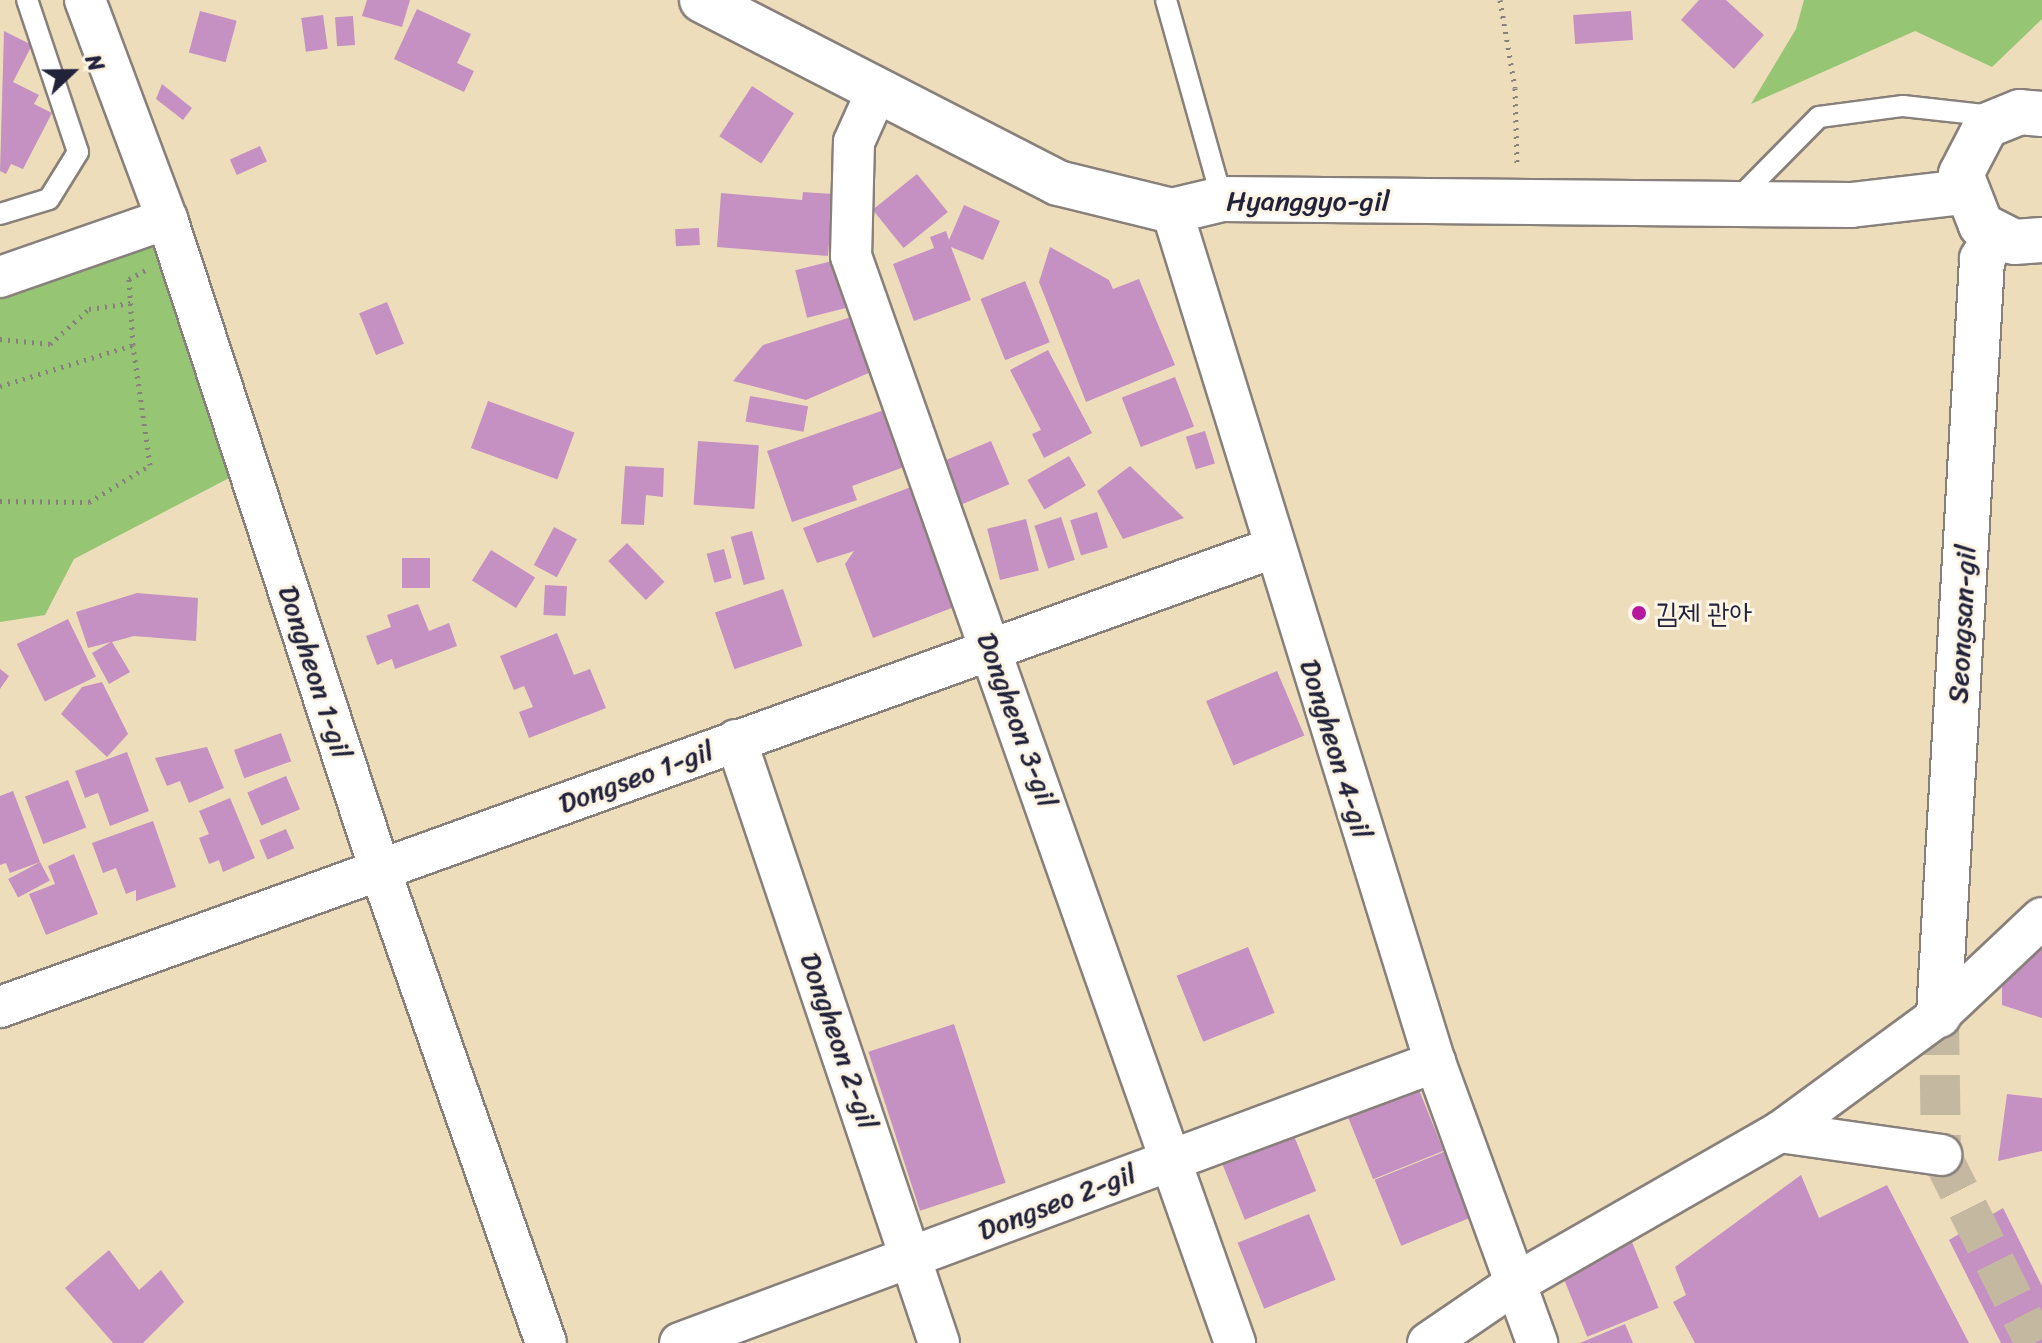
<!DOCTYPE html>
<meta charset="utf-8">
<style>
body{margin:0}
#map{position:relative;width:2042px;height:1343px;overflow:hidden;background:#edb;font-family:Sriracha,"Poor Story",sans-serif}
div>[style]{position:absolute}
.green>*{inset:0;background:#96c574}
.building>*{inset:0;background:#c591c2;transform-origin:0 0}
.minor-tunnel>*{height:40px;margin-top:-20px;transform-origin:0;background:repeating-linear-gradient(90deg,#c5b8a1 0 40px,transparent 0 60px)}
.path>*{height:5px;margin-top:-2.5px;transform-origin:0;background:repeating-linear-gradient(90deg,#88807b 0 2px,transparent 0 8px)}
.roads{filter:drop-shadow(2px 0 #88807b) drop-shadow(-2px 0 #88807b) drop-shadow(0 2px #88807b) drop-shadow(0 -2px #88807b)}
.service>*{height:20px;margin:-10px;padding:0 10px;transform-origin:10px;border-radius:10px;background:#fff}
.minor>*{height:40px;margin:-20px;padding:0 20px;transform-origin:20px;border-radius:20px;background:#fff}
.tertiary>*{height:44px;margin:-22px;padding:0 22px;transform-origin:22px;border-radius:22px;background:#fff}
.dots>*{width:22px;height:22px;translate:-50% -50%;box-sizing:border-box;border:4px solid #fcf5e5;border-radius:50%}
span{translate:-50% -50%;white-space:nowrap;text-align:center;line-height:1.15;-webkit-text-stroke:6px #fcf5e5;paint-order:stroke}
.street-label{font-size:28px;color:#22223b}
.poi-label{font-size:28px;color:#22223b}
.left{translate:0 -50%;text-align:left}
.north{position:absolute;left:32px;top:32px;width:80px;height:80px;-webkit-text-stroke:6px #fcf5e5;paint-order:stroke;rotate:68deg;font-size:22px;font-weight:700;line-height:32px;text-align:center;color:#22223b}
.north::after{content:'';display:block;margin:auto;width:28px;height:36px;background:#22223b;clip-path:polygon(50% 0,100% 100%,50% 72%,0 100%)}
</style>
<div id="map">
<div class="green">
<div style="clip-path:polygon(1804px 0,2042px 0,2042px 19px,1992px 67px,1915px 31px,1751px 104px,1796px 29px)"></div>
<div style="clip-path:polygon(157px 236px,231px 477px,74px 559px,45px 615px,0 622px,0 290px)"></div>
</div>
<div class="building">
<div style="clip-path:polygon(367px 0,410px 0,402px 27px,362px 16px)"></div>
<div style="clip-path:polygon(1699px 0,1726px 0,1764px 35px,1734px 69px,1681px 20px)"></div>
<div style="clip-path:polygon(417px 9px,471px 34px,457px 63px,474px 71px,464px 92px,394px 59px)"></div>
<div style="left:200px;top:11px;width:38px;height:43px;rotate:15deg"></div>
<div style="left:1631px;top:11px;width:29px;height:58px;rotate:86deg"></div>
<div style="left:323px;top:15px;width:34px;height:22px;rotate:82deg"></div>
<div style="left:353px;top:16px;width:29px;height:18px;rotate:86deg"></div>
<div style="clip-path:polygon(4px 31px,32px 45px,13px 82px,39px 95px,34px 104px,52px 113px,23px 169px,11px 164px,6px 174px,0 171px)"></div>
<div style="clip-path:polygon(162px 84px,192px 108px,183px 120px,156px 99px)"></div>
<div style="left:752px;top:86px;width:50px;height:60px;rotate:33deg"></div>
<div style="left:260px;top:146px;width:17px;height:33px;rotate:66deg"></div>
<div style="left:917px;top:174px;width:49px;height:57px;rotate:51deg"></div>
<div style="clip-path:polygon(803px 192px,833px 194px,828px 256px,717px 247px,721px 193px,802px 200px)"></div>
<div style="clip-path:polygon(964px 205px,1000px 221px,983px 260px,951px 247px,971px 300px,914px 321px,893px 264px,934px 248px,930px 237px,946px 231px,949px 240px)"></div>
<div style="left:699px;top:228px;width:17px;height:24px;rotate:87deg"></div>
<div style="clip-path:polygon(1050px 247px,1109px 280px,1113px 289px,1139px 279px,1175px 365px,1086px 402px,1039px 282px)"></div>
<div style="left:836px;top:260px;width:49px;height:42px;rotate:76deg"></div>
<div style="left:1025px;top:281px;width:66px;height:48px;rotate:68deg"></div>
<div style="left:387px;top:302px;width:45px;height:30px;rotate:68deg"></div>
<div style="clip-path:polygon(851px 317px,871px 372px,806px 400px,733px 381px,763px 345px)"></div>
<div style="clip-path:polygon(1048px 350px,1092px 433px,1044px 458px,1032px 434px,1041px 430px,1010px 370px)"></div>
<div style="left:1175px;top:377px;width:53px;height:57px;rotate:69deg"></div>
<div style="left:750px;top:396px;width:59px;height:26px;rotate:10deg"></div>
<div style="left:488px;top:401px;width:92px;height:50px;rotate:20deg"></div>
<div style="clip-path:polygon(884px 410px,904px 467px,852px 486px,857px 500px,792px 522px,767px 451px)"></div>
<div style="left:1205px;top:431px;width:34px;height:20px;rotate:73deg"></div>
<div style="left:698px;top:441px;width:61px;height:64px;rotate:4deg"></div>
<div style="left:991px;top:441px;width:47px;height:59px;rotate:67deg"></div>
<div style="left:1069px;top:456px;width:34px;height:48px;rotate:60deg"></div>
<div style="clip-path:polygon(625px 466px,664px 468px,663px 497px,646px 495px,644px 525px,621px 524px)"></div>
<div style="clip-path:polygon(1130px 466px,1184px 518px,1123px 539px,1097px 491px)"></div>
<div style="clip-path:polygon(911px 487px,957px 606px,873px 638px,845px 564px,854px 551px,817px 563px,803px 528px)"></div>
<div style="left:1097px;top:512px;width:37px;height:28px;rotate:73deg"></div>
<div style="left:1061px;top:517px;width:45px;height:28px;rotate:72deg"></div>
<div style="left:1026px;top:519px;width:53px;height:40px;rotate:76deg"></div>
<div style="left:554px;top:527px;width:26px;height:43px;rotate:28deg"></div>
<div style="left:752px;top:531px;width:50px;height:22px;rotate:75deg"></div>
<div style="left:627px;top:543px;width:54px;height:26px;rotate:46deg"></div>
<div style="left:724px;top:549px;width:30px;height:18px;rotate:75deg"></div>
<div style="left:491px;top:550px;width:52px;height:36px;rotate:32deg"></div>
<div style="left:430px;top:558px;width:30px;height:28px;rotate:90deg"></div>
<div style="left:545px;top:585px;width:22px;height:30px;rotate:3deg"></div>
<div style="left:783px;top:589px;width:60px;height:72px;rotate:71deg"></div>
<div style="clip-path:polygon(137px 593px,198px 598px,196px 641px,134px 636px,112px 642px,130px 672px,109px 684px,92px 653px,111px 642px,88px 648px,76px 612px)"></div>
<div style="clip-path:polygon(418px 604px,429px 631px,449px 623px,457px 646px,395px 669px,392px 659px,377px 665px,366px 636px,391px 627px,387px 615px)"></div>
<div style="left:68px;top:619px;width:64px;height:57px;rotate:64deg"></div>
<div style="clip-path:polygon(557px 633px,574px 675px,590px 669px,606px 708px,529px 738px,519px 712px,533px 707px,524px 686px,514px 690px,500px 656px)"></div>
<div style="clip-path:polygon(0 669px,9px 676px,0 689px)"></div>
<div style="left:1277px;top:671px;width:70px;height:77px;rotate:67deg"></div>
<div style="clip-path:polygon(102px 682px,128px 734px,107px 757px,61px 714px,82px 687px)"></div>
<div style="left:281px;top:733px;width:30px;height:50px;rotate:70deg"></div>
<div style="clip-path:polygon(207px 747px,224px 788px,189px 803px,180px 781px,167px 786px,155px 758px)"></div>
<div style="clip-path:polygon(127px 752px,149px 811px,110px 826px,98px 793px,85px 798px,75px 771px)"></div>
<div style="left:286px;top:776px;width:36px;height:42px;rotate:67deg"></div>
<div style="left:68px;top:780px;width:51px;height:46px;rotate:69deg"></div>
<div style="clip-path:polygon(13px 791px,40px 862px,10px 873px,6px 863px,0 865px,0 796px)"></div>
<div style="clip-path:polygon(230px 798px,255px 858px,223px 872px,219px 860px,209px 864px,199px 838px,209px 834px,199px 811px)"></div>
<div style="clip-path:polygon(153px 821px,176px 887px,136px 901px,136px 890px,126px 894px,116px 868px,103px 873px,92px 843px)"></div>
<div style="left:286px;top:829px;width:21px;height:29px;rotate:67deg"></div>
<div style="clip-path:polygon(74px 854px,98px 914px,46px 935px,29px 894px,55px 884px,48px 866px)"></div>
<div style="left:40px;top:862px;width:21px;height:36px;rotate:62deg"></div>
<div style="clip-path:polygon(2042px 944px,2042px 1018px,2002px 1005px,2002px 975px)"></div>
<div style="left:1248px;top:947px;width:71px;height:77px;rotate:68deg"></div>
<div style="left:954px;top:1024px;width:167px;height:90px;rotate:72deg"></div>
<div style="left:1417px;top:1085px;width:71px;height:76px;rotate:68deg"></div>
<div style="clip-path:polygon(2007px 1094px,2042px 1098px,2042px 1151px,1998px 1161px)"></div>
<div style="left:1290px;top:1126px;width:70px;height:77px;rotate:68deg"></div>
<div style="left:1446px;top:1151px;width:71px;height:77px;rotate:68deg"></div>
<div style="clip-path:polygon(1801px 1175px,1819px 1218px,1887px 1185px,1969px 1343px,1695px 1343px,1673px 1302px,1686px 1295px,1675px 1267px)"></div>
<div style="clip-path:polygon(2003px 1208px,2042px 1286px,2042px 1343px,2001px 1343px,1949px 1240px)"></div>
<div style="left:1309px;top:1214px;width:71px;height:77px;rotate:68deg"></div>
<div style="left:1632px;top:1242px;width:71px;height:77px;rotate:68deg"></div>
<div style="clip-path:polygon(109px 1250px,139px 1290px,161px 1270px,184px 1302px,143px 1343px,113px 1343px,65px 1288px)"></div>
<div style="clip-path:polygon(1625px 1324px,1633px 1343px,1580px 1343px)"></div>
</div>
<div class="minor-tunnel">
<div style="left:1939px;top:1015px;width:140px;rotate:89.2deg"></div>
<div style="left:1941px;top:1155px;width:210px;rotate:63.4deg"></div>
</div>
<div class="path">
<div style="left:1500px;top:0;width:89px;rotate:80.3deg"></div>
<div style="left:1515px;top:88px;width:77px;rotate:88.5deg"></div>
<div style="left:0;top:339px;width:50px;rotate:5.7deg"></div>
<div style="left:50px;top:344px;width:52px;rotate:-41.9deg"></div>
<div style="left:89px;top:309px;width:42px;rotate:-8.1deg"></div>
<div style="left:0;top:386px;width:139px;rotate:-17.1deg"></div>
<div style="left:133px;top:345px;width:66px;rotate:-93.5deg"></div>
<div style="left:129px;top:279px;width:19px;rotate:-28deg"></div>
<div style="left:0;top:501px;width:89px;rotate:0.6deg"></div>
<div style="left:89px;top:502px;width:71px;rotate:-31.2deg"></div>
<div style="left:150px;top:465px;width:121px;rotate:-98.1deg"></div>
</div>
<div class="roads">
<div class="service">
<div style="left:1166px;top:0;width:207px;rotate:74.3deg"></div>
<div style="left:1738px;top:199px;width:115px;rotate:-45.4deg"></div>
<div style="left:1819px;top:117px;width:85px;rotate:-7.5deg"></div>
<div style="left:1903px;top:106px;width:92px;rotate:6.3deg"></div>
<div style="left:0;top:214px;width:51px;rotate:-17deg"></div>
<div style="left:49px;top:199px;width:55px;rotate:-58.3deg"></div>
<div style="left:78px;top:152px;width:160px;rotate:-108.5deg"></div>
</div>
<div class="minor">
<div style="left:85px;top:0;width:234px;rotate:69.5deg"></div>
<div style="left:167px;top:219px;width:685px;rotate:71.88deg"></div>
<div style="left:380px;top:870px;width:501px;rotate:70.66deg"></div>
<div style="left:876px;top:93px;width:54px;rotate:114.2deg"></div>
<div style="left:854px;top:142px;width:114px;rotate:91.5deg"></div>
<div style="left:851px;top:256px;width:1153px;rotate:70.54deg"></div>
<div style="left:1172px;top:211px;width:891px;rotate:72.83deg"></div>
<div style="left:1435px;top:1062px;width:299px;rotate:70deg"></div>
<div style="left:0;top:277px;width:177px;rotate:-19.2deg"></div>
<div style="left:736px;top:740px;width:636px;rotate:71.39deg"></div>
<div style="left:0;top:1007px;width:1353px;rotate:-19.83deg"></div>
<div style="left:1780px;top:1132px;width:163px;rotate:8.1deg"></div>
<div style="left:680px;top:1343px;width:806px;rotate:-20.41deg"></div>
<div style="left:1428px;top:1343px;width:107px;rotate:-34.3deg"></div>
<div style="left:1516px;top:1283px;width:304px;rotate:-29.8deg"></div>
<div style="left:1780px;top:1132px;width:197px;rotate:-36.3deg"></div>
<div style="left:1939px;top:1015px;width:141px;rotate:-43.3deg"></div>
</div>
<div class="tertiary">
<div style="left:702px;top:0;width:400px;rotate:27.2deg"></div>
<div style="left:1058px;top:183px;width:117px;rotate:13.8deg"></div>
<div style="left:1172px;top:211px;width:51px;rotate:-13.5deg"></div>
<div style="left:1222px;top:199px;width:629px;rotate:0.55deg"></div>
<div style="left:1851px;top:205px;width:113px;rotate:-6.6deg"></div>
<div style="left:2042px;top:114px;width:22px;rotate:-175deg"></div>
<div style="left:2020px;top:112px;width:37px;rotate:158deg"></div>
<div style="left:1986px;top:126px;width:54px;rotate:117.5deg"></div>
<div style="left:1961px;top:174px;width:55px;rotate:68.6deg"></div>
<div style="left:1981px;top:225px;width:37px;rotate:27deg"></div>
<div style="left:2014px;top:242px;width:28px;rotate:-4deg"></div>
<div style="left:1939px;top:1015px;width:757px;rotate:-86.74deg"></div>
<div style="left:1982px;top:259px;width:27px;rotate:-59deg"></div>
</div>
</div>
<div class="dots">
<div style="left:1639px;top:613px;background:#b5179e"></div>
</div>
<div class="street-label">
<span style="left:1308px;top:201px">Hyanggyo-gil</span>
<span style="left:1962px;top:624px;rotate:-87deg">Seongsan-gil</span>
<span style="left:315px;top:672px;rotate:72deg">Dongheon 1-gil</span>
<span style="left:1017px;top:720px;rotate:70deg">Dongheon 3-gil</span>
<span style="left:1336px;top:749px;rotate:73deg">Dongheon 4-gil</span>
<span style="left:636px;top:777px;rotate:-20deg">Dongseo 1-gil</span>
<span style="left:839px;top:1041px;rotate:71deg">Dongheon 2-gil</span>
<span style="left:1057px;top:1202px;rotate:-21deg">Dongseo 2-gil</span>
</div>
<div class="poi-label">
<span class="left" style="left:1655px;top:613px">김제 관아</span>
</div>
<div class="north">N</div>
</div>
